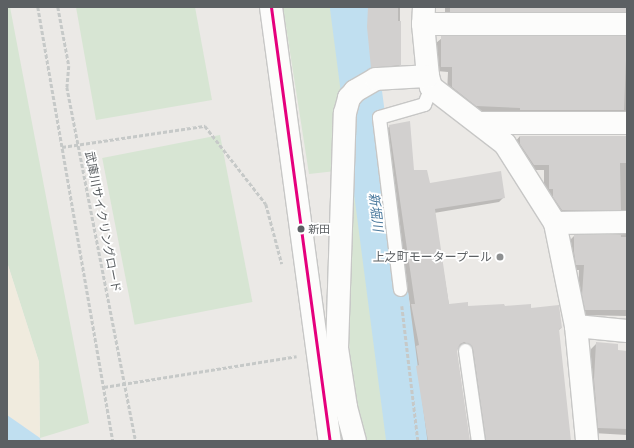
<!DOCTYPE html>
<meta charset="utf-8">
<style>
body{margin:0}
#map{position:relative;width:634px;height:448px;overflow:hidden;background:#ebe9e6;font-family:"Titillium Web","Noto Sans JP",sans-serif}
div>[style]{position:absolute}
.green>*{inset:0;background:#d7e5d3;transform-origin:0 0}
.sand>*{inset:0;background:#f0ebde}
.water>*{inset:0;background:#c0dff0}
.shadow>*{inset:0;background:#0003}
.river>*{height:41px;margin:-20.5px;padding:0 20.5px;transform-origin:20.5px;border-radius:20.5px;background:#c0dff0}
.building>*{inset:0;background:#d2d0cf;transform-origin:0 0}
.path>*{height:2.5px;margin-top:-1.25px;transform-origin:0;background:repeating-linear-gradient(90deg,#c6c9c8 0 4px,transparent 0 6px)}
.roads{filter:drop-shadow(1px 0 #c7c7c6) drop-shadow(-1px 0 #c7c7c6) drop-shadow(0 1px #c7c7c6) drop-shadow(0 -1px #c7c7c6)}
.service>*{height:13px;margin:-6.5px;padding:0 6.5px;transform-origin:6.5px;border-radius:6.5px;background:#fcfcfb}
.minor>*{height:22px;margin:-11px;padding:0 11px;transform-origin:11px;border-radius:11px;background:#fcfcfb}
.secondary>*{height:22px;margin:-11px;padding:0 11px;transform-origin:11px;border-radius:11px;background:#fcfcfb}
.bus-1>*{height:3px;margin:-1.5px;padding:0 1.5px;transform-origin:1.5px;border-radius:1.5px;background:#e5007d}
.dots>*{width:11px;height:11px;translate:-50% -50%;box-sizing:border-box;border:2px solid #fff;border-radius:50%}
span{translate:-50% -50%;white-space:nowrap;text-align:center;line-height:1.15;-webkit-text-stroke:3.5px #fff;paint-order:stroke}
.bus-label{font-size:11px;color:#5c6063}
.left{translate:0 -50%;text-align:left}
.street-label{font-size:12px;color:#5c6063}
.poi-label{font-size:12px;color:#5c6063}
.right{translate:-100% -50%;text-align:right}
.water-label{font-size:13px;color:#49789c;font-style:italic}
.frame{position:absolute;inset:0;border:8px solid #5c6063;pointer-events:none}
</style>
<div id="map">
<div class="green">
<div style="clip-path:polygon(7px 7px,10px 7px,89px 423px,40px 438px,39px 362px,7px 262px)"></div>
<div style="clip-path:polygon(76px 7px,195px 7px,212px 100px,96px 120px)"></div>
<div style="clip-path:polygon(283px 7px,339px 7px,352px 80px,338px 95px,336px 171px,309px 174px)"></div>
<div style="left:220px;top:135px;width:170px;height:120px;rotate:79deg"></div>
<div style="clip-path:polygon(361px 185px,382px 361px,395px 441px,360px 441px,343px 357px,350px 357px,349px 342px,341px 342px,351px 187px)"></div>
</div>
<div class="sand">
<div style="clip-path:polygon(7px 262px,39px 362px,40px 438px,7px 415px)"></div>
</div>
<div class="water">
<div style="clip-path:polygon(7px 415px,40px 438px,41px 441px,7px 441px)"></div>
</div>
<div class="shadow">
<div style="clip-path:polygon(362px 7px,400px 7px,400px 65px,395px 70px,366px 73px)"></div>
<div style="clip-path:polygon(445px 7px,627px 7px,627px 18px,445px 16px)"></div>
<div style="clip-path:polygon(442px 38px,627px 38px,627px 117px,470px 111px,447px 93px,448px 72px,437px 71px,436px 43px)"></div>
<div style="clip-path:polygon(390px 126px,413px 171px,429px 184px,504px 197px,499px 202px,434px 213px,449px 305px,531px 309px,561px 328px,558px 331px,570px 441px,480px 441px,466px 350px,458px 347px,456px 351px,469px 441px,422px 441px,412px 372px,414px 370px,411px 352px,414px 349px,406px 311px,410px 306px,384px 132px)"></div>
<div style="clip-path:polygon(520px 136px,627px 136px,627px 216px,557px 215px,544px 194px,544px 170px,529px 170px,515px 142px)"></div>
<div style="clip-path:polygon(627px 234px,627px 316px,580px 315px,578px 301px,579px 270px,571px 270px,569px 241px,574px 236px)"></div>
<div style="clip-path:polygon(597px 343px,617px 351px,627px 352px,627px 435px,593px 433px,589px 385px,591px 349px)"></div>
</div>
<div class="river">
<div style="left:350px;top:7px;width:438px;rotate:82.6deg"></div>
</div>
<div class="building">
<div style="clip-path:polygon(368px 7px,398px 7px,398px 21px,401px 21px,401px 65px,371px 68px,367px 27px)"></div>
<div style="left:450px;top:7px;width:177px;height:5px"></div>
<div style="clip-path:polygon(441px 36px,627px 36px,624px 110px,520px 110px,520px 108px,476px 106px,452px 87px,452px 67px,441px 67px)"></div>
<div style="clip-path:polygon(410px 121px,414px 170px,427px 170px,430px 183px,501px 171px,505px 198px,435px 209px,449px 304px,468px 302px,468px 306px,504px 304px,505px 306px,531px 304px,531px 308px,559px 305px,562px 328px,559px 329px,571px 441px,486px 441px,473px 349px,471px 345px,464px 342px,460px 344px,457px 351px,470px 441px,428px 441px,416px 366px,419px 365px,416px 346px,419px 345px,411px 304px,415px 304px,389px 125px)"></div>
<div style="clip-path:polygon(520px 136px,627px 136px,627px 163px,620px 163px,621px 210px,562px 210px,553px 197px,553px 189px,549px 189px,549px 165px,534px 165px,520px 144px)"></div>
<div style="clip-path:polygon(574px 235px,621px 235px,621px 237px,627px 237px,627px 310px,585px 310px,582px 295px,584px 265px,576px 265px,574px 252px)"></div>
<div style="clip-path:polygon(596px 342px,618px 344px,618px 350px,627px 351px,627px 429px,598px 428px,594px 379px)"></div>
</div>
<div class="path">
<div style="left:38px;top:7px;width:440px;rotate:80.2deg"></div>
<div style="left:58px;top:7px;width:60px;rotate:79.4deg"></div>
<div style="left:69px;top:66px;width:21px;rotate:95deg"></div>
<div style="left:67px;top:87px;width:361px;rotate:79deg"></div>
<div style="left:62px;top:147px;width:145px;rotate:-8.4deg"></div>
<div style="left:205px;top:126px;width:99px;rotate:52deg"></div>
<div style="left:266px;top:204px;width:62px;rotate:75.1deg"></div>
<div style="left:402px;top:306px;width:136px;rotate:83.2deg"></div>
<div style="left:104px;top:387px;width:195px;rotate:-9.1deg"></div>
</div>
<div class="roads">
<div class="service">
<div style="left:400px;top:289px;width:173px;rotate:-97deg"></div>
<div style="left:379px;top:117px;width:47px;rotate:-16.1deg"></div>
<div style="left:424px;top:104px;width:18px;rotate:-68deg"></div>
<div style="left:465px;top:350px;width:92px;rotate:81.9deg"></div>
</div>
<div class="minor">
<div style="left:424px;top:7px;width:17px;rotate:93deg"></div>
<div style="left:423px;top:24px;width:52px;rotate:84.5deg"></div>
<div style="left:428px;top:76px;width:11px;rotate:75deg"></div>
<div style="left:431px;top:87px;width:93px;rotate:37.6deg"></div>
<div style="left:505px;top:144px;width:93px;rotate:57.7deg"></div>
<div style="left:555px;top:223px;width:105px;rotate:78.5deg"></div>
<div style="left:576px;top:326px;width:116px;rotate:84.5deg"></div>
<div style="left:423px;top:24px;width:204px"></div>
<div style="left:479px;top:123px;width:148px"></div>
<div style="left:555px;top:223px;width:72px;rotate:-0.8deg"></div>
<div style="left:576px;top:326px;width:51px;rotate:5.6deg"></div>
<div style="left:355px;top:441px;width:35px;rotate:-105deg"></div>
<div style="left:346px;top:407px;width:60px;rotate:-98.7deg"></div>
<div style="left:337px;top:348px;width:235px;rotate:-88.1deg"></div>
<div style="left:345px;top:113px;width:16px;rotate:-75deg"></div>
<div style="left:349px;top:98px;width:9px;rotate:-49deg"></div>
<div style="left:355px;top:91px;width:24px;rotate:-30deg"></div>
<div style="left:376px;top:79px;width:52px;rotate:-3.3deg"></div>
</div>
<div class="secondary">
<div style="left:271px;top:7px;width:438px;rotate:82.3deg"></div>
</div>
</div>
<div class="bus-1">
<div style="left:271px;top:7px;width:438px;rotate:82.3deg"></div>
</div>
<div class="dots">
<div style="left:301px;top:229px;background:#5c6063"></div>
<div style="left:500px;top:257px;background:#8e9091"></div>
</div>
<div class="bus-label">
<span class="left" style="left:308px;top:229px">新田</span>
</div>
<div class="street-label">
<span style="left:103px;top:222px;rotate:79deg">武庫川サイクリングロード</span>
</div>
<div class="poi-label">
<span class="right" style="left:492px;top:257px">上之町モータープール</span>
</div>
<div class="water-label">
<span style="left:376px;top:212px;rotate:83deg">新堀川</span>
</div>
<div class="frame"></div>
</div>
